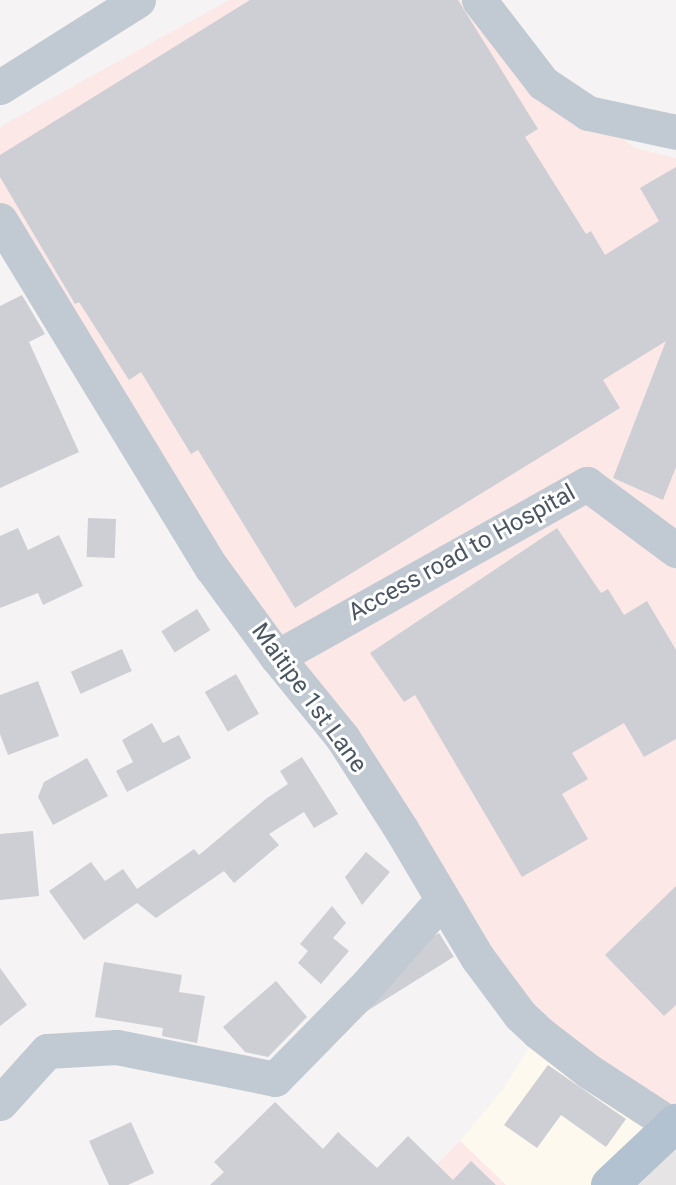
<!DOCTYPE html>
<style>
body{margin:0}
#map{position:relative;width:676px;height:1185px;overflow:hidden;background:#f5f3f3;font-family:Roboto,sans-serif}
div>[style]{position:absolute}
.commercial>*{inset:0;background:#fdf9ef}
.education>*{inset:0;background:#e6e4e5}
.medical>*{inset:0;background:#fce8e6}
.building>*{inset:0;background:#cdcfd5;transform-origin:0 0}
.minor>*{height:35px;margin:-17.5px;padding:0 17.5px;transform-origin:17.5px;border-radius:17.5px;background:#c1cad2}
.major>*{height:38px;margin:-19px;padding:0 19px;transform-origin:19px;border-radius:19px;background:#b3c2d1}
span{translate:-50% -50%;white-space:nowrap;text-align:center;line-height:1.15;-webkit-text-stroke:6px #fff;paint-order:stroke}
.street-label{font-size:24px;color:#4a5661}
</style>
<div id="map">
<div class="commercial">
<div style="clip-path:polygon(538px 1032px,673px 1126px,610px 1185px,506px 1185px,460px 1141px,504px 1088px)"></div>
</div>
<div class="education">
<div style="clip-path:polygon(676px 1123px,676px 1185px,610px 1185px)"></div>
</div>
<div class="medical">
<div style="clip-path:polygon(229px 0,486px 0,540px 65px,634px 148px,676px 158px,676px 1123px,538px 1032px,0 220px,0 127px)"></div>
<div style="clip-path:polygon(460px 1141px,506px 1185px,417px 1185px)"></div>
</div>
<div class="building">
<div style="clip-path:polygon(250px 0,458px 0,538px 129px,525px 137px,586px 234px,591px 231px,605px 255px,659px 221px,640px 188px,676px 167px,676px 467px,663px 500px,613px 478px,666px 341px,603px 380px,620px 408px,295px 608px,198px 450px,191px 454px,141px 372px,129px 380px,79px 302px,75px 304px,0 177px,0 155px)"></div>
<div style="clip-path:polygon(22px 295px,45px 334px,29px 342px,79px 452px,0 488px,0 306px)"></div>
<div style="left:88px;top:518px;width:28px;height:39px;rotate:2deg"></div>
<div style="clip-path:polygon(18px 528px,28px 550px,59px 535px,83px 586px,43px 605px,38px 593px,0 608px,0 536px)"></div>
<div style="clip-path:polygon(557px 528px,601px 593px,608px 589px,624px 615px,647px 601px,676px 650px,676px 739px,644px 757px,624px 723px,572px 753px,588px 779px,562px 794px,588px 839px,522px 877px,415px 695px,404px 702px,370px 653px)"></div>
<div style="left:197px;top:609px;width:25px;height:42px;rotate:58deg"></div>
<div style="left:122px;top:649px;width:24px;height:56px;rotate:66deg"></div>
<div style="left:236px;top:674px;width:46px;height:36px;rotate:60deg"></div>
<div style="clip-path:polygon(38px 681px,59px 736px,8px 755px,0 734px,0 695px)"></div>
<div style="clip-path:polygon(152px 723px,163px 743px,179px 735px,191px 758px,127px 792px,116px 771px,133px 762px,122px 740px)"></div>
<div style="clip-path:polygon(302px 757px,338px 814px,314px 828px,304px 812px,269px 834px,279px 845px,234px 883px,224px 871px,156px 918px,137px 903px,84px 940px,49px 891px,91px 862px,105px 881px,123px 869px,137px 889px,194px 849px,199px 855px,267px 798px,288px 784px,280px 771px)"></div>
<div style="clip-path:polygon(87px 758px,108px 796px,53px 825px,38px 797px,44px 782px)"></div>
<div style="clip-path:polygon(33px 831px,39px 896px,0 900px,0 834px)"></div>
<div style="clip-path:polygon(366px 852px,390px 872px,362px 905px,345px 877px)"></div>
<div style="clip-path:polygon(676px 886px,676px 1005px,664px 1016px,605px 955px)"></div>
<div style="clip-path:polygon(332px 906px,346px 923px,333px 938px,349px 951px,321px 984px,298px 963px,308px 951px,300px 944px)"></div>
<div style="left:439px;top:933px;width:28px;height:118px;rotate:58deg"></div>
<div style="clip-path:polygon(104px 962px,182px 975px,179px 992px,205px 996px,197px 1043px,162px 1036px,163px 1028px,95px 1017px)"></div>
<div style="clip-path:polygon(0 968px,27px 1005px,0 1026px)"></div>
<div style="clip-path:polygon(276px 981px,307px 1017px,268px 1057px,245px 1052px,223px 1027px)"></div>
<div style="clip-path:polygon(548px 1065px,626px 1119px,606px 1147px,561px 1115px,537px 1148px,504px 1125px)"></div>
<div style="clip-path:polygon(275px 1102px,323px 1149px,338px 1132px,377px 1168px,408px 1136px,453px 1180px,471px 1161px,496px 1185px,210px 1185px,224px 1172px,214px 1162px)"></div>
<div style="clip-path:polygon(131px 1122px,154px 1173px,128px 1185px,109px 1185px,89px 1141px)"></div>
</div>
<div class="minor">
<div style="left:479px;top:0;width:105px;rotate:52.4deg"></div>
<div style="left:543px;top:83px;width:54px;rotate:33.7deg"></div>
<div style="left:588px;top:113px;width:90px;rotate:12.2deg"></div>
<div style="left:0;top:87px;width:163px;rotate:-32.2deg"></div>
<div style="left:0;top:220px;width:407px;rotate:58.7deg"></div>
<div style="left:212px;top:568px;width:110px;rotate:53.9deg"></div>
<div style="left:277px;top:657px;width:103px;rotate:50.9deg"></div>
<div style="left:342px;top:737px;width:109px;rotate:57.3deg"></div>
<div style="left:401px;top:829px;width:149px;rotate:59.3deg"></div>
<div style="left:477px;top:957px;width:72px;rotate:53.4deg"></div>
<div style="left:520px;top:1015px;width:25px;rotate:43deg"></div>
<div style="left:538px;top:1032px;width:66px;rotate:37.6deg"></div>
<div style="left:590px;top:1072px;width:99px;rotate:33deg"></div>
<div style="left:277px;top:657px;width:355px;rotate:-29.2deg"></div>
<div style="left:587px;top:484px;width:111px;rotate:36.6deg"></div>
<div style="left:0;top:1103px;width:70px;rotate:-47.9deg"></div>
<div style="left:47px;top:1051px;width:70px;rotate:-3.3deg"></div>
<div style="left:117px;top:1047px;width:161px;rotate:11.4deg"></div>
<div style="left:275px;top:1079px;width:132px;rotate:-45.6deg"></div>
<div style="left:367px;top:985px;width:113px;rotate:-48.6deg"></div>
</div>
<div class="major">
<div style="left:610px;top:1185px;width:91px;rotate:-43.2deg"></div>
</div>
<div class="street-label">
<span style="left:462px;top:553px;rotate:-29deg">Access road to Hospital</span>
<span style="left:309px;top:698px;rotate:54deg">Maitipe 1st Lane</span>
</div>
</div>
